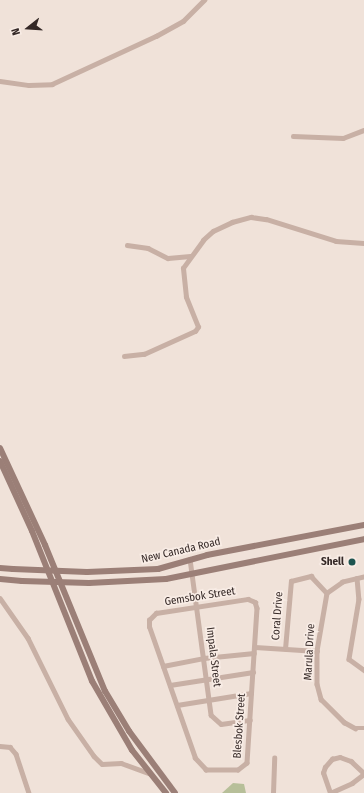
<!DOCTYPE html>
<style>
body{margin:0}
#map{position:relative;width:364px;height:793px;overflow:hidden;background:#f0e2d9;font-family:"Fira Sans Condensed",sans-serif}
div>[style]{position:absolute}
.green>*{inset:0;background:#b7bf99}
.minor>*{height:4.5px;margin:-2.25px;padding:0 2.25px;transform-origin:2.25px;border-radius:2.25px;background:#c8b0a5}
.secondary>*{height:6px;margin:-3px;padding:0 3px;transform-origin:3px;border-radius:3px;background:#9b7f77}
.secondary-bridge>*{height:6px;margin:-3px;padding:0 3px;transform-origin:3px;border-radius:3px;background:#9b7f77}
.dots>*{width:11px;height:11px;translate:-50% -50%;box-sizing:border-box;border:2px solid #f8ece5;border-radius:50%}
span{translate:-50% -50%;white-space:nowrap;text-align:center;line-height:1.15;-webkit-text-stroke:3.5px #f8ece5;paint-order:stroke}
.street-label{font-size:11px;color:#342826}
.poi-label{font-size:11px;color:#342826;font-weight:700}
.right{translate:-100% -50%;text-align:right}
.north{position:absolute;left:8px;top:8px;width:40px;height:40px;-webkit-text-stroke:3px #f8ece5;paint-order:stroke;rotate:253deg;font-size:11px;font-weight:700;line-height:16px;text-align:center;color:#342826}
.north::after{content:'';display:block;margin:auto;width:14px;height:18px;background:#342826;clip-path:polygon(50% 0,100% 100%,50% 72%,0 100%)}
</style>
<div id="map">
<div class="green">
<div style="clip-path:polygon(233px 783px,244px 784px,246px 793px,222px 793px)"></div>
</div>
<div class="minor">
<div style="left:0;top:81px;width:29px;rotate:8deg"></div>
<div style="left:29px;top:85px;width:23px;rotate:-2deg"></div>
<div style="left:52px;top:84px;width:115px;rotate:-24.8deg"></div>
<div style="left:156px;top:36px;width:31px;rotate:-29deg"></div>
<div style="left:183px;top:21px;width:30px;rotate:-45deg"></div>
<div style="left:293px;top:136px;width:50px;rotate:2.3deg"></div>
<div style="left:343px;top:138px;width:22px;rotate:-21deg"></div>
<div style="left:127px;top:245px;width:21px;rotate:8deg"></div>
<div style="left:148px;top:248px;width:22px;rotate:27deg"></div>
<div style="left:168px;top:258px;width:22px;rotate:-5deg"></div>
<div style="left:124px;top:356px;width:20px;rotate:-6deg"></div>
<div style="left:144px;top:354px;width:56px;rotate:-24.3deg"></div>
<div style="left:195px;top:331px;width:5px;rotate:-53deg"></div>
<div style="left:198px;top:327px;width:32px;rotate:-112deg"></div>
<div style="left:186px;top:297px;width:29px;rotate:-96deg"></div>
<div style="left:183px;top:268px;width:34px;rotate:-54deg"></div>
<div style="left:203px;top:240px;width:13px;rotate:-42deg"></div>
<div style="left:213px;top:231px;width:21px;rotate:-25deg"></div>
<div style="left:232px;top:222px;width:20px;rotate:-15deg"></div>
<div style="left:251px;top:217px;width:15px;rotate:8deg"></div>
<div style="left:266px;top:219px;width:73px;rotate:17.4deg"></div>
<div style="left:336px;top:241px;width:28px;rotate:4deg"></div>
<div style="left:190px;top:559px;width:157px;rotate:82.3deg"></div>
<div style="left:211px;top:715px;width:13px;rotate:42deg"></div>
<div style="left:221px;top:724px;width:29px;rotate:-8deg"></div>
<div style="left:364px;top:577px;width:22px;rotate:167deg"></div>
<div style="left:343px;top:582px;width:19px;rotate:145deg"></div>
<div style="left:327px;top:593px;width:59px;rotate:99.8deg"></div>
<div style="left:317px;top:651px;width:33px;rotate:90deg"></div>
<div style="left:317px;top:684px;width:16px;rotate:75deg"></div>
<div style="left:321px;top:699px;width:33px;rotate:45deg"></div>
<div style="left:344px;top:722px;width:13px;rotate:29deg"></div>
<div style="left:355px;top:728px;width:9px"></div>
<div style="left:357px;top:578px;width:21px;rotate:85deg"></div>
<div style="left:359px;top:599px;width:61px;rotate:99.5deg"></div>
<div style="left:349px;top:659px;width:19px;rotate:36deg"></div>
<div style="left:0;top:598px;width:49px;rotate:55deg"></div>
<div style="left:28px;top:638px;width:90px;rotate:63.7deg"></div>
<div style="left:68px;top:719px;width:45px;rotate:54.9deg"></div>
<div style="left:94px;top:756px;width:11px;rotate:45deg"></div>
<div style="left:102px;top:764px;width:19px;rotate:-3deg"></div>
<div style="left:121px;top:763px;width:30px;rotate:20deg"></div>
<div style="left:248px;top:599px;width:8px;rotate:23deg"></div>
<div style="left:255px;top:602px;width:6px;rotate:72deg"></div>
<div style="left:257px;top:608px;width:155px;rotate:93.7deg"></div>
<div style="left:247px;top:763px;width:11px;rotate:142deg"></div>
<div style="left:238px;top:770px;width:32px;rotate:180deg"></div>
<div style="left:206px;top:770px;width:16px;rotate:-133deg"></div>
<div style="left:195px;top:758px;width:139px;rotate:-109.3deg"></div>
<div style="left:149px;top:627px;width:7px;rotate:-90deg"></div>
<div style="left:149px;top:620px;width:10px;rotate:-45deg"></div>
<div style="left:156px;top:613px;width:93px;rotate:-8.7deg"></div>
<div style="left:255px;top:647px;width:62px;rotate:3.7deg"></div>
<div style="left:285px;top:649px;width:68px;rotate:-85deg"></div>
<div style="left:291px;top:581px;width:21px;rotate:-14deg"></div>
<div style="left:311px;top:576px;width:23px;rotate:47deg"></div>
<div style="left:163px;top:666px;width:42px;rotate:-11deg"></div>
<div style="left:204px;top:658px;width:50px;rotate:-5.7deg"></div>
<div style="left:170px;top:685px;width:84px;rotate:-8.9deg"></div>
<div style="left:177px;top:705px;width:75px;rotate:-9.2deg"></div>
<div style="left:0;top:746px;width:10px;rotate:6deg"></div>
<div style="left:10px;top:747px;width:9px;rotate:49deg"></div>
<div style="left:16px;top:754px;width:41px;rotate:71.6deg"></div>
<div style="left:273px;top:793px;width:35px;rotate:-88deg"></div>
<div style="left:330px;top:793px;width:21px;rotate:-109deg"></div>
<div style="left:323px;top:773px;width:6px;rotate:-72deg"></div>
<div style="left:325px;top:767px;width:11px;rotate:-49deg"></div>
<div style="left:332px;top:759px;width:8px;rotate:-14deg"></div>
<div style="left:340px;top:757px;width:12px;rotate:20deg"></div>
<div style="left:351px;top:761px;width:18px;rotate:43deg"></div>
<div style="left:330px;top:793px;width:24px;rotate:-24deg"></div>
<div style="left:352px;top:783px;width:15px;rotate:-37deg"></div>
</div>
<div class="secondary">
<div style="left:0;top:448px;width:107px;rotate:65.1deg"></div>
<div style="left:45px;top:545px;width:158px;rotate:67.7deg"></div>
<div style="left:105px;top:691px;width:47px;rotate:59deg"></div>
<div style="left:129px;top:731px;width:77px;rotate:53.4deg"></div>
<div style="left:0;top:461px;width:77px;rotate:65.4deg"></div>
<div style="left:32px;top:531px;width:162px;rotate:68.2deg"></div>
<div style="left:92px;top:681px;width:80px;rotate:59.9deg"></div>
<div style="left:132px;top:750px;width:55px;rotate:51.7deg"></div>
<div style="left:0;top:568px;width:13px;rotate:4deg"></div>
<div style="left:87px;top:572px;width:71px;rotate:-2.4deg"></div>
<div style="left:158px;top:569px;width:51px;rotate:-15.9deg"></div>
<div style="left:207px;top:555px;width:160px;rotate:-10.8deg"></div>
<div style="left:0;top:579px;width:22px;rotate:5deg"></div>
<div style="left:89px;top:583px;width:77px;rotate:-3deg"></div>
<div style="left:166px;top:579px;width:202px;rotate:-11.4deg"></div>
</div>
<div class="secondary-bridge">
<div style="left:13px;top:569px;width:74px;rotate:2.3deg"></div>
<div style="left:22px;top:581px;width:67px;rotate:1.7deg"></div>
</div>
<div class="dots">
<div style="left:352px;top:562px;background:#1d544f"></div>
</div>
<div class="street-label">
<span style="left:181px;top:551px;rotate:-13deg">New Canada Road</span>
<span style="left:200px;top:597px;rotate:-9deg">Gemsbok Street</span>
<span style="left:278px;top:616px;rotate:-86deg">Coral Drive</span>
<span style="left:310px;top:652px;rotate:-87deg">Marula Drive</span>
<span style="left:213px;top:657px;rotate:83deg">Impala Street</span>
<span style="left:240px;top:726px;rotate:-86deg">Blesbok Street</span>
</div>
<div class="poi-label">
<span class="right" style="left:344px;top:562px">Shell</span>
</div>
<div class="north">N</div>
</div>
